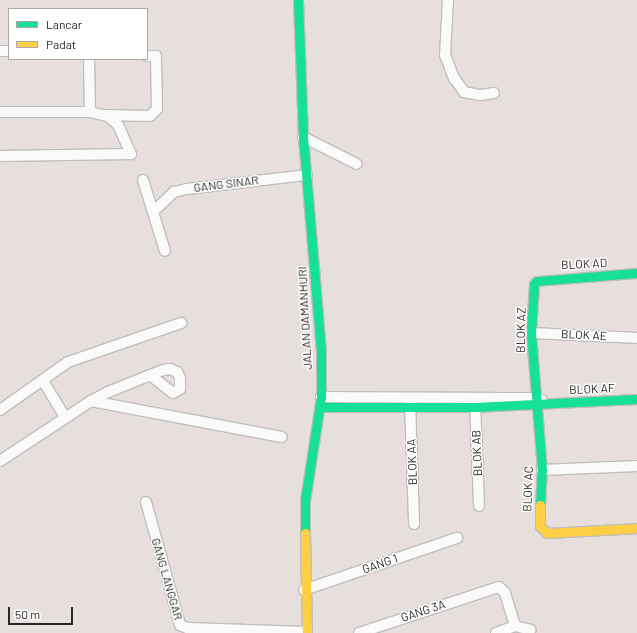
<!DOCTYPE html>
<style>
body{margin:0}
#map{position:relative;width:637px;height:633px;overflow:hidden;background:#e7dfdc;font-family:Barlow,sans-serif}
div>[style]{position:absolute}
.roads{filter:drop-shadow(1px 0 #bfbdbe) drop-shadow(-1px 0 #bfbdbe) drop-shadow(0 1px #bfbdbe) drop-shadow(0 -1px #bfbdbe)}
.street>*{height:10px;margin:-5px;padding:0 5px;transform-origin:5px;border-radius:5px;background:#fbfafa}
.fast>*{height:9px;margin:-4.5px;padding:0 4.5px;transform-origin:4.5px;border-radius:4.5px;background:#16e098}
.slow>*{height:9px;margin:-4.5px;padding:0 4.5px;transform-origin:4.5px;border-radius:4.5px;background:#ffcf43}
span{translate:-50% -50%;white-space:nowrap;text-align:center;line-height:1.15;-webkit-text-stroke:3px #fff;paint-order:stroke}
.street-label{font-size:12px;color:#272727}
.legend{position:absolute;left:8px;top:8px;width:140px;height:52px;box-sizing:border-box;background:#fff;border:1px solid #a9a9a9;margin:0;padding:5px 7px;list-style:none;font-size:12px;color:#272727}
.legend li{display:flex;align-items:center;gap:8px;height:20px}
.legend b{width:20px;border:1px solid #a9a9a9}
.scale{position:absolute;left:8px;top:607px;width:65px;height:18px;box-sizing:border-box;border:2px solid #272727;border-top:0;padding-left:5px;font-size:12px;line-height:14px;white-space:nowrap;color:#272727;-webkit-text-stroke:3px #fff;paint-order:stroke}
</style>
<div id="map">
<div class="roads">
<div class="street">
<div style="left:448px;top:0;width:55px;rotate:93.1deg"></div>
<div style="left:445px;top:55px;width:25px;rotate:69deg"></div>
<div style="left:454px;top:78px;width:17px;rotate:54deg"></div>
<div style="left:464px;top:92px;width:16px;rotate:11deg"></div>
<div style="left:480px;top:95px;width:14px;rotate:-8deg"></div>
<div style="left:0;top:51px;width:9px"></div>
<div style="left:89px;top:59px;width:53px;rotate:88.9deg"></div>
<div style="left:0;top:112px;width:90px"></div>
<div style="left:90px;top:112px;width:18px;rotate:13deg"></div>
<div style="left:108px;top:116px;width:13px;rotate:42deg"></div>
<div style="left:118px;top:125px;width:32px;rotate:66deg"></div>
<div style="left:131px;top:154px;width:131px;rotate:179.1deg"></div>
<div style="left:104px;top:115px;width:46px;rotate:1.2deg"></div>
<div style="left:150px;top:116px;width:10px;rotate:-45deg"></div>
<div style="left:157px;top:109px;width:53px;rotate:-91.1deg"></div>
<div style="left:156px;top:56px;width:9px;rotate:180deg"></div>
<div style="left:303px;top:137px;width:60px;rotate:26.6deg"></div>
<div style="left:143px;top:180px;width:74px;rotate:72.8deg"></div>
<div style="left:154px;top:211px;width:28px;rotate:-44deg"></div>
<div style="left:174px;top:192px;width:13px;rotate:-13deg"></div>
<div style="left:187px;top:189px;width:121px;rotate:-6.7deg"></div>
<div style="left:531px;top:333px;width:106px;rotate:2.7deg"></div>
<div style="left:43px;top:381px;width:42px;rotate:58.6deg"></div>
<div style="left:321px;top:397px;width:213px;rotate:0.3deg"></div>
<div style="left:534px;top:398px;width:8px;rotate:14deg"></div>
<div style="left:91px;top:401px;width:19px;rotate:-28deg"></div>
<div style="left:108px;top:392px;width:59px;rotate:-21.8deg"></div>
<div style="left:163px;top:370px;width:7px;rotate:-8deg"></div>
<div style="left:170px;top:369px;width:8px;rotate:23deg"></div>
<div style="left:177px;top:372px;width:7px;rotate:63deg"></div>
<div style="left:180px;top:378px;width:11px;rotate:90deg"></div>
<div style="left:180px;top:389px;width:8px;rotate:150deg"></div>
<div style="left:173px;top:393px;width:29px;rotate:-142deg"></div>
<div style="left:410px;top:401px;width:123px;rotate:88.1deg"></div>
<div style="left:475px;top:401px;width:105px;rotate:87.8deg"></div>
<div style="left:0;top:410px;width:83px;rotate:-35.2deg"></div>
<div style="left:68px;top:362px;width:120px;rotate:-19deg"></div>
<div style="left:0;top:461px;width:109px;rotate:-33.4deg"></div>
<div style="left:91px;top:401px;width:194px;rotate:10.7deg"></div>
<div style="left:542px;top:470px;width:95px;rotate:-2.4deg"></div>
<div style="left:146px;top:502px;width:128px;rotate:74.5deg"></div>
<div style="left:180px;top:625px;width:8px;rotate:23deg"></div>
<div style="left:187px;top:628px;width:120px;rotate:1.9deg"></div>
<div style="left:304px;top:590px;width:162px;rotate:-18.8deg"></div>
<div style="left:359px;top:633px;width:147px;rotate:-18.2deg"></div>
<div style="left:499px;top:587px;width:8px;rotate:45deg"></div>
<div style="left:505px;top:593px;width:34px;rotate:73deg"></div>
<div style="left:515px;top:626px;width:16px;rotate:14deg"></div>
<div style="left:496px;top:633px;width:20px;rotate:-20deg"></div>
</div>
<div class="fast">
<div style="left:298px;top:0;width:137px;rotate:87.9deg"></div>
<div style="left:303px;top:137px;width:214px;rotate:85.2deg"></div>
<div style="left:321px;top:350px;width:47px;rotate:90deg"></div>
<div style="left:321px;top:397px;width:104px;rotate:98.8deg"></div>
<div style="left:305px;top:500px;width:33px;rotate:90deg"></div>
<div style="left:319px;top:407px;width:156px"></div>
<div style="left:475px;top:407px;width:162px;rotate:-2.8deg"></div>
<div style="left:540px;top:505px;width:35px;rotate:-87deg"></div>
<div style="left:542px;top:470px;width:137px;rotate:-94.6deg"></div>
<div style="left:531px;top:333px;width:49px;rotate:-86.5deg"></div>
<div style="left:534px;top:284px;width:4px;rotate:-45deg"></div>
<div style="left:537px;top:281px;width:100px;rotate:-4.6deg"></div>
</div>
<div class="slow">
<div style="left:540px;top:505px;width:21px;rotate:90deg"></div>
<div style="left:540px;top:526px;width:10px;rotate:45deg"></div>
<div style="left:547px;top:533px;width:90px;rotate:-3.2deg"></div>
<div style="left:305px;top:533px;width:100px;rotate:88.9deg"></div>
</div>
</div>
<div class="street-label">
<span style="left:226px;top:184px;rotate:-7deg">GANG SINAR</span>
<span style="left:584px;top:264px;rotate:-3deg">BLOK AD</span>
<span style="left:305px;top:318px;rotate:-93deg">JALAN DAMANHURI</span>
<span style="left:521px;top:330px;rotate:-89deg">BLOK AZ</span>
<span style="left:584px;top:335px;rotate:3deg">BLOK AE</span>
<span style="left:592px;top:389px;rotate:-2deg">BLOK AF</span>
<span style="left:477px;top:453px;rotate:-92deg">BLOK AB</span>
<span style="left:412px;top:462px;rotate:-92deg">BLOK AA</span>
<span style="left:528px;top:489px;rotate:-88deg">BLOK AC</span>
<span style="left:380px;top:564px;rotate:-19deg">GANG 1</span>
<span style="left:167px;top:579px;rotate:74deg">GANG LANGGAR</span>
<span style="left:423px;top:611px;rotate:-18deg">GANG 3A</span>
</div>
<ul class="legend">
<li><b style="height:5px;background:#16e098"></b>Lancar</li>
<li><b style="height:5px;background:#ffcf43"></b>Padat</li>
</ul>
<div class="scale">50 m</div>
</div>
